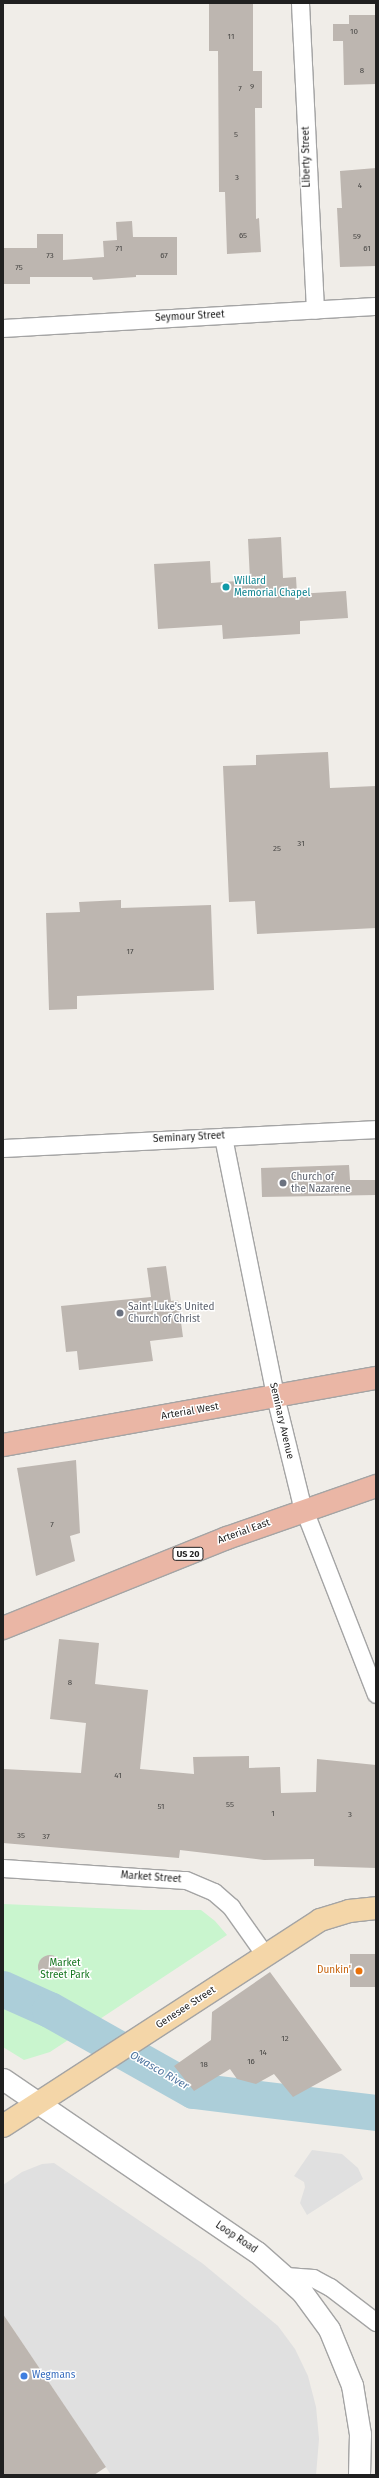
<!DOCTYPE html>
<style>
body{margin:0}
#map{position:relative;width:379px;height:2478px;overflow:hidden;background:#f0ede8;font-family:"Fira Sans",sans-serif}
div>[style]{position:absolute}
.park>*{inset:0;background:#c9f5ce}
.parking>*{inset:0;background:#e0e0e0}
.river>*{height:36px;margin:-18px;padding:0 18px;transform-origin:18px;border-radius:18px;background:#acced9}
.building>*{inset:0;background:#bdb6b0;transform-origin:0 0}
.round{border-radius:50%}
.roads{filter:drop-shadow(1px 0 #a4a4a4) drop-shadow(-1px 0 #a4a4a4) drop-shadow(0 1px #a4a4a4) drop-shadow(0 -1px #a4a4a4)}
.minor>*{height:17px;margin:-8.5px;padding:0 8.5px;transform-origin:8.5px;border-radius:8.5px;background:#fff}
.tertiary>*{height:21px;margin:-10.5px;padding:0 10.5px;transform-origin:10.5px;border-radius:10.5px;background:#fff}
.primary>*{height:22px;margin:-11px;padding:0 11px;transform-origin:11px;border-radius:11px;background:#f4d6a8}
.trunk>*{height:22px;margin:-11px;padding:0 11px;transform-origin:11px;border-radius:11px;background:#eab6a5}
.dots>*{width:11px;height:11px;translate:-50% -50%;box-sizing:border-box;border:2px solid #fff;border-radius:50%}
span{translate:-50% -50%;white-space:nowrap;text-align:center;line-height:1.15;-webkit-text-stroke:3px #fff;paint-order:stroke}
.number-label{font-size:8px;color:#474644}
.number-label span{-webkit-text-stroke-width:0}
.shield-label span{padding:1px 3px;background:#fff;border:1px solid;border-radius:3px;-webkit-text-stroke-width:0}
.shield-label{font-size:9px;color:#202020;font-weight:700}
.street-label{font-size:10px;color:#202020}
.culture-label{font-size:10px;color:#0d838f}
.left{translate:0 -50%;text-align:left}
.worship-label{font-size:10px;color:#5b616d}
.park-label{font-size:10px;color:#167720}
.food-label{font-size:10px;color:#c56008}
.right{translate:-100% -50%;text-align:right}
.shop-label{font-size:10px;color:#366cbe}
.water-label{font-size:11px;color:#5177a1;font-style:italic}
.frame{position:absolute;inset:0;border:4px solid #202020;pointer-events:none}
</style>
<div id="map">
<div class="park">
<div style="clip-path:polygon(3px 1904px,144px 1910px,201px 1910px,215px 1921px,227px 1935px,50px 2052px,24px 2060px,3px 2047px)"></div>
</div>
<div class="parking">
<div style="clip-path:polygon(312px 2150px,342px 2154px,358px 2168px,363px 2179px,307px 2215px,300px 2203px,305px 2187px,304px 2182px,294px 2176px)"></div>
<div style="clip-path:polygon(54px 2163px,202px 2263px,278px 2326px,295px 2349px,308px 2376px,316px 2407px,319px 2439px,316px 2475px,111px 2475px,3px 2314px,3px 2185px,22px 2172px,42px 2164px)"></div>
</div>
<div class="river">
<div style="left:3px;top:1989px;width:51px;rotate:24.1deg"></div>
<div style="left:50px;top:2010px;width:165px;rotate:29.4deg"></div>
<div style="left:194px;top:2091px;width:183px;rotate:6.9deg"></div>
</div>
<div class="building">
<div style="clip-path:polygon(209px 3px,253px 3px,253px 71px,262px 71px,262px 108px,255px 108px,256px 219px,259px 218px,261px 252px,227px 254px,225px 192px,219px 192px,218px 51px,209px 51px)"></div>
<div style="clip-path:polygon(349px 15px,376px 15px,376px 84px,344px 85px,343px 41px,333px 41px,333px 24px,349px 24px)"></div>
<div style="clip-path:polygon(376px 168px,376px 266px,340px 267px,337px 208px,342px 208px,340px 171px)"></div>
<div style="clip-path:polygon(132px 221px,133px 237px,177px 237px,177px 275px,136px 275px,136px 277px,93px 280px,92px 277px,30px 277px,30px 284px,3px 284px,3px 248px,37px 248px,37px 234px,63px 234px,63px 260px,104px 257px,103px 241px,117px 240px,116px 222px)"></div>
<div style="clip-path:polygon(281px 537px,283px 578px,296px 577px,297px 594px,346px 591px,348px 618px,300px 621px,300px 634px,223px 639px,222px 625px,158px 629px,154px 564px,210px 561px,211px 583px,250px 580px,248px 539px)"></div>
<div style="clip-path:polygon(328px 752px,330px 788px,376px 786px,376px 928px,257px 934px,255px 901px,229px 902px,223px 766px,256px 765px,256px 755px)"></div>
<div style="clip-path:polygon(121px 900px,121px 908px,211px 905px,214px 990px,77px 996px,77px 1009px,49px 1010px,46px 913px,80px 912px,79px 902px)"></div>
<div style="clip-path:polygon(349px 1165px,350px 1180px,376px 1180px,376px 1195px,262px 1197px,261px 1168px)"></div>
<div style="clip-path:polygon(166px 1266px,171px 1301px,178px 1300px,183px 1337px,150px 1341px,153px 1361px,79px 1370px,77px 1351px,66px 1352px,61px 1306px,151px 1297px,147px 1268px)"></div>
<div style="clip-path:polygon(76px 1460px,80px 1533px,70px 1536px,75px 1561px,36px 1576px,17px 1468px)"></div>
<div style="clip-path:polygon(59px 1639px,99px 1643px,95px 1684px,148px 1690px,140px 1769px,194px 1774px,193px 1757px,249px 1756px,249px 1768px,280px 1767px,281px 1793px,316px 1792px,317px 1759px,376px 1765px,376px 1868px,314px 1866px,314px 1859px,264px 1860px,180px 1850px,179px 1858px,3px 1843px,3px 1769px,81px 1773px,86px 1723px,50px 1719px)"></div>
<div style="left:376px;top:1954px;width:33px;height:26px;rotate:90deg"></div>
<div class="round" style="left:38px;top:1955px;width:24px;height:24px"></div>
<div style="clip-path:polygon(270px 1972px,342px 2070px,293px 2097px,274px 2074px,256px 2084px,237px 2079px,230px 2069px,194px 2091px,174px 2066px,211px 2040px,212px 2012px)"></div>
<div style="clip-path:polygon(3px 2314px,106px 2467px,94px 2475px,3px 2475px)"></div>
</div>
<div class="roads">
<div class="minor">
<div style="left:300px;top:3px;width:307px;rotate:87.2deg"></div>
<div style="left:3px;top:328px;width:374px;rotate:-3.4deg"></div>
<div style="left:223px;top:1137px;width:264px;rotate:78.6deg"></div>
<div style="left:275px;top:1396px;width:109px;rotate:76.2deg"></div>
<div style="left:301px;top:1502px;width:206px;rotate:68.7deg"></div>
<div style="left:3px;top:1148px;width:373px;rotate:-2.9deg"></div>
<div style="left:3px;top:1868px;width:183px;rotate:3.8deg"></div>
<div style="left:186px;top:1880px;width:30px;rotate:23deg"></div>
<div style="left:214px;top:1892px;width:23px;rotate:41deg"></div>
<div style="left:231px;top:1907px;width:59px;rotate:54.7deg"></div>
<div style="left:286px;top:2276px;width:27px;rotate:4deg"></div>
<div style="left:313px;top:2278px;width:19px;rotate:28deg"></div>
<div style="left:330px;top:2287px;width:58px;rotate:37.3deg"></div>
</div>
<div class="tertiary">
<div style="left:3px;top:2079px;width:307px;rotate:34.3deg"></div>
<div style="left:257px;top:2252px;width:60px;rotate:41.6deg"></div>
<div style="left:302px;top:2292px;width:46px;rotate:53.9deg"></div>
<div style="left:329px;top:2329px;width:61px;rotate:67.7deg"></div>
<div style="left:352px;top:2385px;width:50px;rotate:80.7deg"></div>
<div style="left:360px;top:2434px;width:41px;rotate:91.4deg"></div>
</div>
<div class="primary">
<div style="left:3px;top:2126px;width:378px;rotate:-33deg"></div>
<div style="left:320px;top:1920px;width:30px;rotate:-17deg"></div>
<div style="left:349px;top:1911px;width:27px;rotate:-6deg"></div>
</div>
<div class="trunk">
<div style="left:3px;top:1445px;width:379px;rotate:-10.2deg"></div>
<div style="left:3px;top:1628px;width:241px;rotate:-21.9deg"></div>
<div style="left:227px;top:1538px;width:158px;rotate:-19.2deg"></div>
</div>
</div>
<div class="dots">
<div style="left:226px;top:587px;background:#0f9aa8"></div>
<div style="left:283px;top:1183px;background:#6b7280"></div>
<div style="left:120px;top:1313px;background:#6b7280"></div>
<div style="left:359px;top:1971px;background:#e8710a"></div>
<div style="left:24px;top:2376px;background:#3f7fe0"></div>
</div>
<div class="number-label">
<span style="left:354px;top:32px">10</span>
<span style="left:231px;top:37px">11</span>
<span style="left:362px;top:71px">8</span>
<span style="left:252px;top:87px">9</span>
<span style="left:240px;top:89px">7</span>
<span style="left:236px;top:135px">5</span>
<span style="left:237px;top:178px">3</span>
<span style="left:360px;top:186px">4</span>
<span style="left:243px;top:236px">65</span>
<span style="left:357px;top:237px">59</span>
<span style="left:119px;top:249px">71</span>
<span style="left:367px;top:249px">61</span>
<span style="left:50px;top:256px">73</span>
<span style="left:164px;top:256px">67</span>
<span style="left:19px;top:268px">75</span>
<span style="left:301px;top:844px">31</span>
<span style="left:277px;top:849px">25</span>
<span style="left:130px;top:952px">17</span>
<span style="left:52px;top:1525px">7</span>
<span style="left:70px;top:1683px">8</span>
<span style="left:118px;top:1776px">41</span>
<span style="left:230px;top:1805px">55</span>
<span style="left:161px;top:1807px">51</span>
<span style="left:273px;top:1814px">1</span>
<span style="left:350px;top:1815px">3</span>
<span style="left:21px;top:1836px">35</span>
<span style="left:46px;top:1837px">37</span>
<span style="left:285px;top:2039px">12</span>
<span style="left:263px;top:2053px">14</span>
<span style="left:251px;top:2062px">16</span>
<span style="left:204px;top:2065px">18</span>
</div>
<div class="shield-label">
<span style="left:188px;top:1554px">US 20</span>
</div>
<div class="street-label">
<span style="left:307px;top:157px;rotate:-91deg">Liberty Street</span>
<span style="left:190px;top:317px;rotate:-3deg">Seymour Street</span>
<span style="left:189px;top:1138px;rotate:-3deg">Seminary Street</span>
<span style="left:190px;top:1412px;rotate:-10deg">Arterial West</span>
<span style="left:281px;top:1421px;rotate:77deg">Seminary Avenue</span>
<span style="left:244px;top:1532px;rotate:-20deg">Arterial East</span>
<span style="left:151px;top:1878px;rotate:4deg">Market Street</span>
<span style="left:186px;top:2008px;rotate:-33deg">Genesee Street</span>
<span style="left:236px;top:2238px;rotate:34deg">Loop Road</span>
</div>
<div class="culture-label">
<span class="left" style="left:234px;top:587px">Willard<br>Memorial Chapel</span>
</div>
<div class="worship-label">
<span class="left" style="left:291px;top:1183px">Church of<br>the Nazarene</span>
<span class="left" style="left:128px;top:1313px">Saint Luke's United<br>Church of Christ</span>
</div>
<div class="park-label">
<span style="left:65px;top:1969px">Market<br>Street Park</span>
</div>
<div class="food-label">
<span class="right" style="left:351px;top:1971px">Dunkin'</span>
</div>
<div class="shop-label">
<span class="left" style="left:32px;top:2376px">Wegmans</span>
</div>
<div class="water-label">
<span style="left:159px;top:2071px;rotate:30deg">Owasco River</span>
</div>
<div class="frame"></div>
</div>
